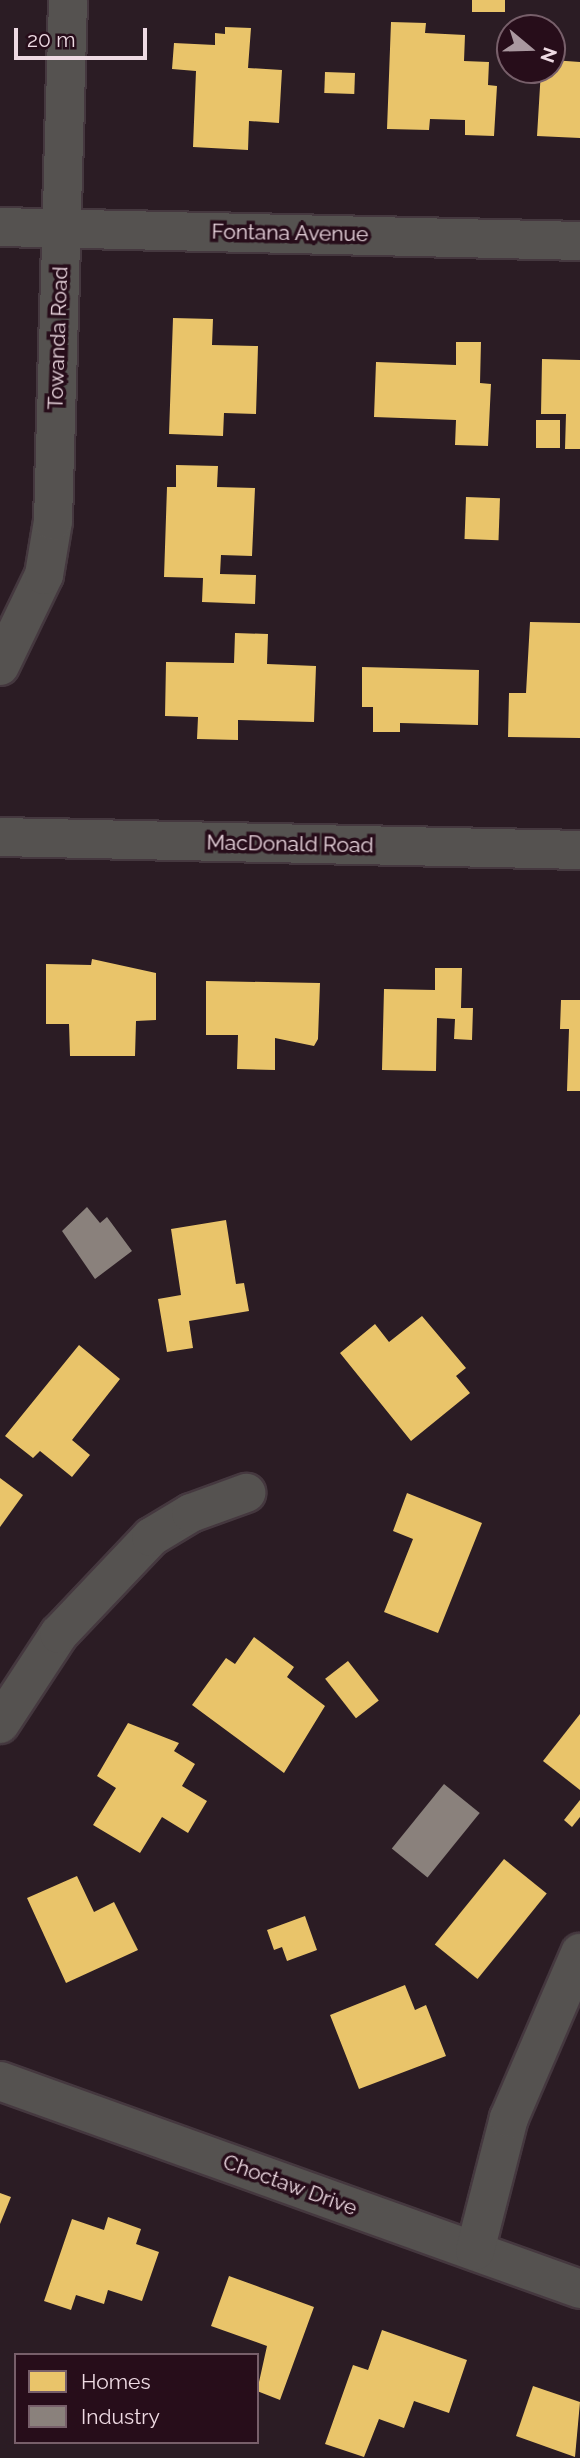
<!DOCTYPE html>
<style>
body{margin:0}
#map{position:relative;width:580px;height:2458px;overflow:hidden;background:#2b1c24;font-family:Raleway,sans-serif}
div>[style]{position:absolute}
.homes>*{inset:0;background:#e9c46a;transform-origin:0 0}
.industry>*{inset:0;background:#8a817c;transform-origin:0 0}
.roads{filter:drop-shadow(2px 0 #45383f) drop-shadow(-2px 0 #45383f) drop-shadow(0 2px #45383f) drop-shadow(0 -2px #45383f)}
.minor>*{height:38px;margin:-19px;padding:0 19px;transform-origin:19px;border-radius:19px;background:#555250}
.tertiary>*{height:38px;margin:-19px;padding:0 19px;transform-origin:19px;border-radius:19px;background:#555250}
span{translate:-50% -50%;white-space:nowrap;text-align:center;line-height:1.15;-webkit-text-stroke:7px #270d1a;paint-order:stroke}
.street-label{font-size:21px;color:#eedae3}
.legend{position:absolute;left:14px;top:2353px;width:245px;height:91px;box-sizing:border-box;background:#270d1a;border:2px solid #775f6a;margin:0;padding:9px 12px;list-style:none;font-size:21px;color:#eedae3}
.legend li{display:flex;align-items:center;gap:14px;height:35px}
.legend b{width:35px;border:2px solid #775f6a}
.north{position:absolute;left:496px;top:14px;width:70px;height:70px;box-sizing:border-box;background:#270d1a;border:2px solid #775f6a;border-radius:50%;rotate:109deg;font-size:19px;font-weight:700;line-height:28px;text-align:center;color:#eedae3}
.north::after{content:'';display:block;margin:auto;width:24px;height:32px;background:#aa98a0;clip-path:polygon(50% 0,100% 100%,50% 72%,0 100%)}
.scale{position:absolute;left:14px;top:28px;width:133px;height:32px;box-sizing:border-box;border:4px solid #eedae3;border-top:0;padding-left:9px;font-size:21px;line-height:24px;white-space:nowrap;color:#eedae3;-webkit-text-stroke:5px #270d1a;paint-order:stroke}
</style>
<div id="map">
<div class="homes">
<div style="left:472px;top:0;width:33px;height:12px"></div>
<div style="clip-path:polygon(391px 22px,426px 23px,425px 33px,465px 35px,464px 61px,489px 62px,488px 85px,497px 86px,494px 136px,465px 135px,465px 120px,430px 119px,429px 130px,387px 129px)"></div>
<div style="clip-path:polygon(225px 27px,251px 28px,248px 68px,282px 70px,279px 123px,249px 121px,248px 150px,193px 147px,196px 71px,172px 69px,174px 43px,215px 45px,215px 33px,225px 34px)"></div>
<div style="clip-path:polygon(552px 60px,580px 62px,580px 138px,537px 136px,541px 70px,552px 70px)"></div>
<div style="left:325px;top:72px;width:30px;height:21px;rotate:2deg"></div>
<div style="clip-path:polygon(173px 318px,213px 319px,212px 345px,258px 346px,256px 414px,224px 413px,223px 436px,169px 434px)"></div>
<div style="clip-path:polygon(456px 342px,481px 342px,480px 383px,491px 384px,488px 446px,455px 445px,456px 420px,374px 417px,376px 362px,456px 365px)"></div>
<div style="clip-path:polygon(542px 359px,580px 360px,580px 449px,565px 449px,566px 414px,541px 414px)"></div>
<div style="left:536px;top:420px;width:24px;height:28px"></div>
<div style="clip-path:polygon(176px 465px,218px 466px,217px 487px,255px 488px,252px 556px,221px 555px,220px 574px,256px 575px,255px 604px,202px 602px,203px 578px,164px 577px,167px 487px,176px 487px)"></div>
<div style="left:466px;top:497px;width:34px;height:42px;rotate:2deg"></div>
<div style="clip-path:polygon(530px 622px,580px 623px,580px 738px,508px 737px,509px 693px,526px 693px)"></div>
<div style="clip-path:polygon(235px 633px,268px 634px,267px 664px,316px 666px,314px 722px,238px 720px,238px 740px,197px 739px,198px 717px,165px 716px,166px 662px,234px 663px)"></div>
<div style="clip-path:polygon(362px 667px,479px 670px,478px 725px,400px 723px,400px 732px,373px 732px,373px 707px,362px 707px)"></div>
<div style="clip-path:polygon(92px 959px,156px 973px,156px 1020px,136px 1021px,135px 1056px,70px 1056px,69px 1024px,46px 1024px,46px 964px,91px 965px)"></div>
<div style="clip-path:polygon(435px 968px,462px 968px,461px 1008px,473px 1008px,472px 1040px,454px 1039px,455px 1019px,437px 1018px,436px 1071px,382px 1070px,384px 989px,435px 990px)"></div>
<div style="clip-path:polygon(206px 981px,320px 983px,318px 1039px,314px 1046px,275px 1038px,275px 1070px,237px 1069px,238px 1035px,206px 1035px)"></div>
<div style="clip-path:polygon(561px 1000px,580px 1000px,580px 1091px,567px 1091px,569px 1029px,560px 1029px)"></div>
<div style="clip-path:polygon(226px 1220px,236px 1284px,244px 1283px,249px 1311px,189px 1321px,193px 1348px,167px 1352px,158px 1299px,181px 1295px,171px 1229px)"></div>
<div style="clip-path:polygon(422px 1316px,466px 1368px,456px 1376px,470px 1393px,411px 1441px,340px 1353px,375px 1324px,389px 1342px)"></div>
<div style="clip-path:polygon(79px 1345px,120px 1379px,72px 1440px,90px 1455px,72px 1477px,40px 1451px,33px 1458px,5px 1436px)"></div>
<div style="clip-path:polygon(0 1478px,23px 1495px,0 1527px)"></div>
<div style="clip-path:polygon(407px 1493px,482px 1523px,438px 1633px,384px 1612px,413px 1539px,393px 1531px)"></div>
<div style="clip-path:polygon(254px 1637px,294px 1667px,287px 1677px,325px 1706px,284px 1773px,192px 1705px,226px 1658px,235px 1664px)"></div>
<div style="left:348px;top:1661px;width:50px;height:29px;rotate:52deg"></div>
<div style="clip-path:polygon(580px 1714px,580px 1790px,543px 1761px)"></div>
<div style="clip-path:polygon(128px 1723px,179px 1743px,174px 1751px,195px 1764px,182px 1786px,207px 1801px,188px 1833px,162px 1817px,140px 1853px,93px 1825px,116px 1788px,97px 1776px)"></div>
<div style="clip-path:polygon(580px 1800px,580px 1817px,572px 1827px,564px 1820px)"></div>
<div style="left:504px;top:1859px;width:55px;height:110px;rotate:39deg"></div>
<div style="clip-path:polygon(77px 1876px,94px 1912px,114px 1902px,138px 1950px,66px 1983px,27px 1898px)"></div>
<div style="clip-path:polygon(305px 1916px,317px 1950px,287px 1961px,282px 1947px,274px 1950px,267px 1930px)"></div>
<div style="clip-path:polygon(405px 1985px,415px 2010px,426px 2005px,446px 2056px,359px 2089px,330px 2015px)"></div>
<div style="clip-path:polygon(0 2193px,11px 2197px,0 2224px)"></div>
<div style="clip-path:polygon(108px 2217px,141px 2229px,136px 2244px,159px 2252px,142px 2301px,108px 2290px,104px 2304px,76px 2295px,71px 2310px,44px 2301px,72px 2219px,104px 2230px)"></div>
<div style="clip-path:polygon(229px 2276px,314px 2307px,280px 2400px,257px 2391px,267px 2346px,211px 2326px)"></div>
<div style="clip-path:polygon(382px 2330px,467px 2360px,449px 2413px,414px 2401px,404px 2428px,379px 2419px,364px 2457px,325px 2444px,353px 2365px,368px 2370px)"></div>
<div style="clip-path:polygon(533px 2386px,580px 2402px,575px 2457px,516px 2436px)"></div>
</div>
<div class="industry">
<div style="clip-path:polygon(87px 1207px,100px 1223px,107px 1217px,132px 1251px,95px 1279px,62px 1231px)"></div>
<div style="left:444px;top:1784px;width:46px;height:83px;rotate:39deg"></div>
</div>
<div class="roads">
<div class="minor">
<div style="left:0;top:227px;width:580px;rotate:1.38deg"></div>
<div style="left:0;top:666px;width:101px;rotate:-64.2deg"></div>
<div style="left:44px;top:575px;width:55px;rotate:-80.5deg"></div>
<div style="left:53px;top:521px;width:521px;rotate:-88.35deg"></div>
<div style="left:0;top:1724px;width:108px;rotate:-56.8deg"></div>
<div style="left:59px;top:1634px;width:134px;rotate:-46.5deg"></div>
<div style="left:151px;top:1537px;width:47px;rotate:-31deg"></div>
<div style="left:191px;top:1513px;width:59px;rotate:-20deg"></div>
<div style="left:0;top:2081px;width:616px;rotate:19.73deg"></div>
<div style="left:475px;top:2251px;width:137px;rotate:-75.7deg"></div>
<div style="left:509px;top:2118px;width:180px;rotate:-66.7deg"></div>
</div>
<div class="tertiary">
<div style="left:0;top:837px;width:580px;rotate:1.28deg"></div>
</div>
</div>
<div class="street-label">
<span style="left:290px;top:233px;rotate:1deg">Fontana Avenue</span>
<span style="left:58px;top:338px;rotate:-88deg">Towanda Road</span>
<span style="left:290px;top:844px;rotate:1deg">MacDonald Road</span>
<span style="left:290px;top:2185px;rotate:20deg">Choctaw Drive</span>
</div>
<ul class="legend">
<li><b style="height:19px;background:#e9c46a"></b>Homes</li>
<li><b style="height:19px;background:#8a817c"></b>Industry</li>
</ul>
<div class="north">N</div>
<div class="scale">20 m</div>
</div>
